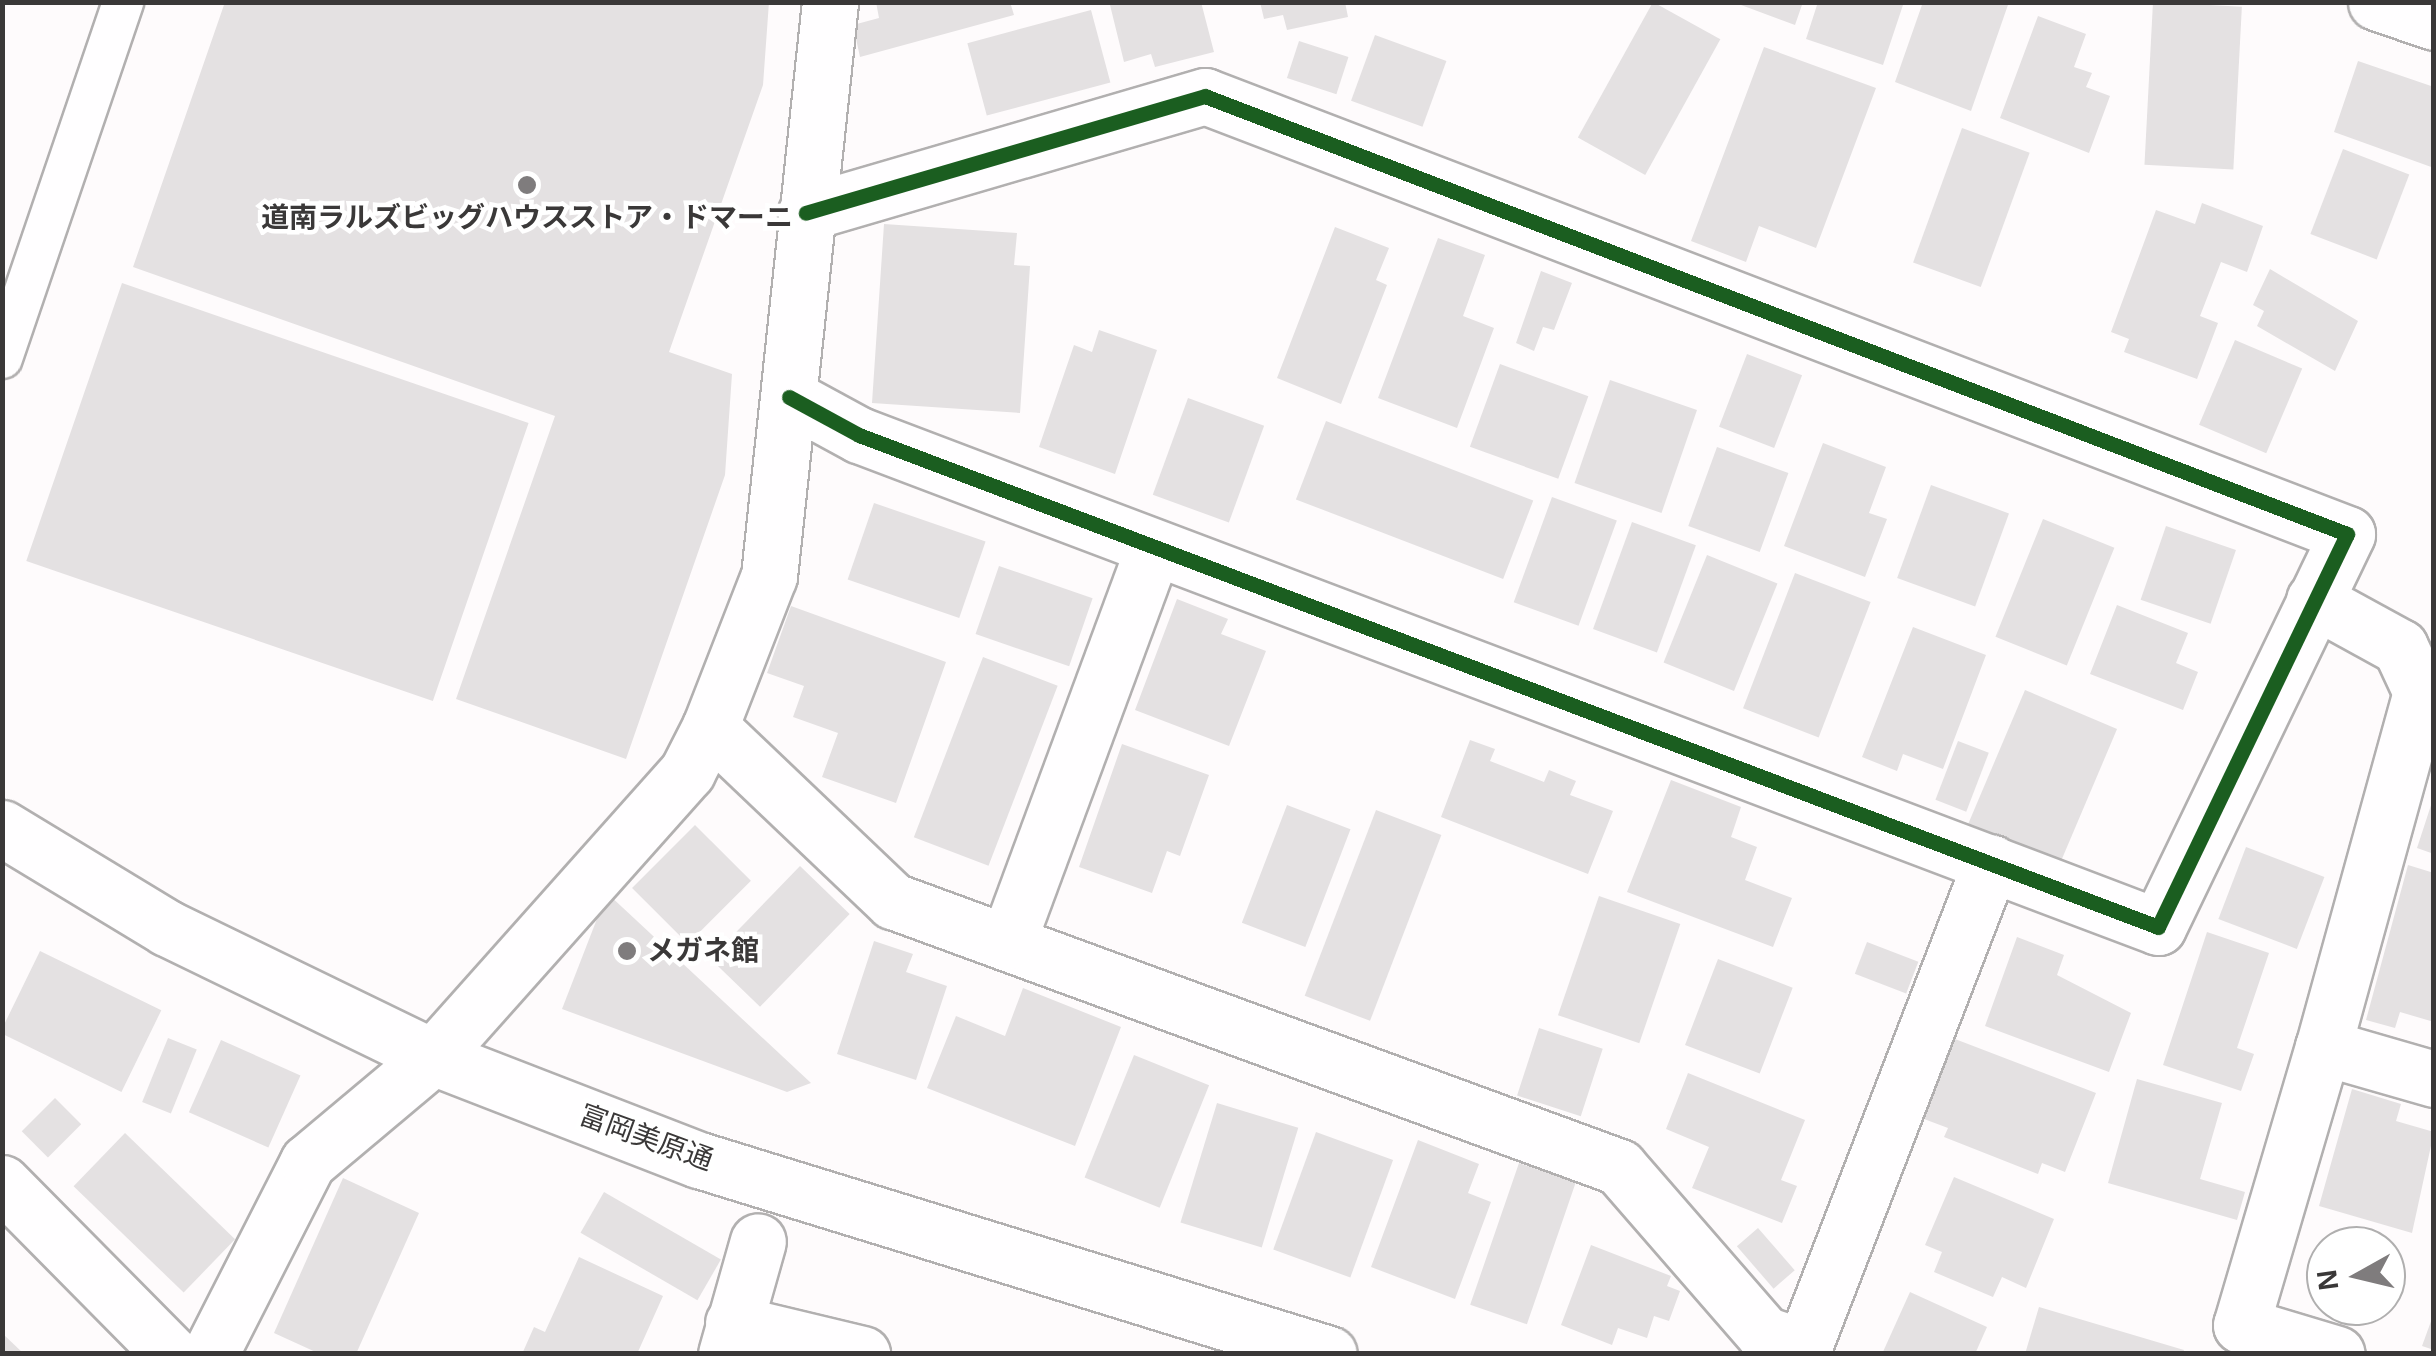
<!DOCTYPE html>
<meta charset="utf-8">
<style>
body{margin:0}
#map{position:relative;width:2436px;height:1356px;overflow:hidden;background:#fefbfc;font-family:Helvetica,"Noto Sans JP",sans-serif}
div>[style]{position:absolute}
.building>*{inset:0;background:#e4e1e2;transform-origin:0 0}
.roads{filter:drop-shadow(2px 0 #b2b0b0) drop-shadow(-2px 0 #b2b0b0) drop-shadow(0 2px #b2b0b0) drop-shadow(0 -2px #b2b0b0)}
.lane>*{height:40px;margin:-20px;padding:0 20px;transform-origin:20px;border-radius:20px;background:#fffeff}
.street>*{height:55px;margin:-27.5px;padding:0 27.5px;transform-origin:27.5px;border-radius:27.5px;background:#fffeff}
.secondary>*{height:55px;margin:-27.5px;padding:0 27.5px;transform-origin:27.5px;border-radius:27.5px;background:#fffeff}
.cycleway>*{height:15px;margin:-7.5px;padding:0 7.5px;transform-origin:7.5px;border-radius:7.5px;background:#1b5e20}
.dots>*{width:28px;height:28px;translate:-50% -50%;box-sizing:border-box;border:5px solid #fff;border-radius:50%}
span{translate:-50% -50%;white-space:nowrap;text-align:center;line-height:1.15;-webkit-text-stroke:9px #fff;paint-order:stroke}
.poi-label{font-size:28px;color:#3a3838;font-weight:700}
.left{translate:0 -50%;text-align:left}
.street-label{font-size:28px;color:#3a3838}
.frame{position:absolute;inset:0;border:5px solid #3a3838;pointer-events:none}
.north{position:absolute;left:2306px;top:1226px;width:100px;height:100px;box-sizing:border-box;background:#fff;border:2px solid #b0afaf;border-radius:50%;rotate:262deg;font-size:28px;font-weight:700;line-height:40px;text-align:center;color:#3a3838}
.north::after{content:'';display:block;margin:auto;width:35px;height:45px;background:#7f7c7d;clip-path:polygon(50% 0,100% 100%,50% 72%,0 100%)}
</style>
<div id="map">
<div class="building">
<div style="clip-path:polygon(225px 2px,769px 2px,763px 85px,669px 352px,732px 374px,725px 475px,626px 759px,456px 699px,555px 416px,133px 267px)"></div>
<div style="clip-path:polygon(876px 2px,1010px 2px,1014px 15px,860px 57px,853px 25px,879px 18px)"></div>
<div style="clip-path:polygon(1201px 2px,1214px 52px,1155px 67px,1151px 54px,1124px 62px,1110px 5px)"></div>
<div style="clip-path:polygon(1260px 2px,1345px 2px,1348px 17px,1287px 30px,1283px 15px,1264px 19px)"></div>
<div style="left:1653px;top:2px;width:77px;height:155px;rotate:29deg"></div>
<div style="clip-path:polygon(1733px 2px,1803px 2px,1795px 25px)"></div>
<div style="clip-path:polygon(1818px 2px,1904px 2px,1883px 65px,1806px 39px)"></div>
<div style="clip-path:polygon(1923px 2px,2009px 2px,1971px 111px,1895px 82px)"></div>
<div style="left:2153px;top:2px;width:89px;height:163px;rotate:3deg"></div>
<div style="left:1091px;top:10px;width:75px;height:128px;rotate:75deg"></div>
<div style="clip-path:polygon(2038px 16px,2086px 34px,2074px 67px,2092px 73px,2086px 87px,2110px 96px,2089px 153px,2000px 118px)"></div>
<div style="left:1375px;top:35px;width:76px;height:70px;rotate:20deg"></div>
<div style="left:1299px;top:41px;width:52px;height:39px;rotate:18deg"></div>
<div style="clip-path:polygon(1764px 47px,1876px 88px,1816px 248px,1759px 226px,1746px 262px,1691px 241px)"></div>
<div style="clip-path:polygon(2358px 61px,2434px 87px,2434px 168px,2334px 132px)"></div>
<div style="left:1962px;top:128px;width:72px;height:143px;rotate:20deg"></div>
<div style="left:2343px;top:149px;width:71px;height:91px;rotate:21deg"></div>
<div style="clip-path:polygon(2202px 203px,2263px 226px,2247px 272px,2221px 262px,2200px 316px,2218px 323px,2197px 379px,2124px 352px,2129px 339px,2111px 332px,2156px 210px,2195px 224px)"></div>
<div style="clip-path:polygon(884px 224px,1017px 233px,1014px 265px,1030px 266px,1020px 413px,872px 403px)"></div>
<div style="clip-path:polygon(1335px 227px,1389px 248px,1376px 280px,1387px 285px,1341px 404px,1277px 378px)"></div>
<div style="clip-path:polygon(1438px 238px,1485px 255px,1463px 316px,1494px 328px,1457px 428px,1378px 398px)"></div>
<div style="clip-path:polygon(2270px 269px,2358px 321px,2335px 371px,2257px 326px,2264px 311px,2253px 305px)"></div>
<div style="clip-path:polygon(1541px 271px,1572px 283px,1554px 330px,1543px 327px,1534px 351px,1516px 343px)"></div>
<div style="left:122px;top:283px;width:430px;height:294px;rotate:19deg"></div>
<div style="clip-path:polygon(1099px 330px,1157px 350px,1115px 474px,1039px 447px,1074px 345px,1092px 352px)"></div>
<div style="left:2235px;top:340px;width:73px;height:92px;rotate:23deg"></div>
<div style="left:1747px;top:354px;width:59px;height:78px;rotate:21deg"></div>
<div style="left:1500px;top:364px;width:94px;height:88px;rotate:20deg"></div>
<div style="left:1610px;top:380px;width:92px;height:109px;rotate:19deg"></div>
<div style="left:1188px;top:398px;width:81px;height:103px;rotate:20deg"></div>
<div style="left:1326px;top:421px;width:222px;height:84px;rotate:21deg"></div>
<div style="clip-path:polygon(1823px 443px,1886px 467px,1869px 513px,1887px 519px,1865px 577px,1784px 546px)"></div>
<div style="left:1717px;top:447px;width:76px;height:84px;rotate:20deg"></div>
<div style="left:1931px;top:485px;width:83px;height:99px;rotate:20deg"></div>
<div style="left:1552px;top:497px;width:69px;height:112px;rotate:20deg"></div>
<div style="left:874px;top:503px;width:118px;height:81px;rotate:19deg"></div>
<div style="left:2043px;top:519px;width:77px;height:127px;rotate:22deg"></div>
<div style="left:1632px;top:522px;width:68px;height:114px;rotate:20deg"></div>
<div style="left:2166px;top:526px;width:74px;height:78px;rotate:19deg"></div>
<div style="left:1707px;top:555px;width:76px;height:116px;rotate:22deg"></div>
<div style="left:999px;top:566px;width:99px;height:72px;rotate:19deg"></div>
<div style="left:1795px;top:573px;width:81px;height:145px;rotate:21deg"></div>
<div style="clip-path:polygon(1177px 599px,1228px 619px,1221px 634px,1266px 651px,1229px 746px,1135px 710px)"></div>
<div style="clip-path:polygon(2117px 605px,2188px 633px,2176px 663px,2198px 672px,2183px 710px,2090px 674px)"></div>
<div style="clip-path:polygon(791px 606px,946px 662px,896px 803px,822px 777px,838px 733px,793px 717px,804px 686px,767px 673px)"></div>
<div style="clip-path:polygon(1913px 627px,1986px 655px,1943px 769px,1903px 754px,1897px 771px,1862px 757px)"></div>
<div style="left:983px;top:657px;width:80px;height:193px;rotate:21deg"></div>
<div style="left:2025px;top:690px;width:100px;height:149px;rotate:23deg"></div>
<div style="clip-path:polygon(1470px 740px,1495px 749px,1490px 761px,1544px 782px,1549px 770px,1576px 781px,1570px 795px,1613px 811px,1588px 874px,1441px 817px)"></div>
<div style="left:1958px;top:741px;width:33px;height:63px;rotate:21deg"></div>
<div style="clip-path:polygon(1122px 744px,1209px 775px,1180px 856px,1167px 851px,1152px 893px,1079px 867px)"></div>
<div style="clip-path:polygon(1671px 780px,1741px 807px,1731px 837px,1757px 847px,1745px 880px,1792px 898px,1773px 947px,1627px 892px)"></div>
<div style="clip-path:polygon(2434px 796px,2434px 854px,2417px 848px)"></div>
<div style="left:1287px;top:805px;width:68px;height:126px;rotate:21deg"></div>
<div style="left:1376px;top:810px;width:70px;height:199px;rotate:21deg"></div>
<div style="left:695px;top:825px;width:79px;height:89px;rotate:45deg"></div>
<div style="left:2246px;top:847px;width:84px;height:77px;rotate:21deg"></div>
<div style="clip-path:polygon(2408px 865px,2434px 873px,2434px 1022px,2400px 1012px,2395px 1028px,2366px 1020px)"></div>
<div style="left:800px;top:866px;width:69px;height:129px;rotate:44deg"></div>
<div style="clip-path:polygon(607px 893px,811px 1083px,787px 1092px,562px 1009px)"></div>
<div style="left:1599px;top:896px;width:86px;height:126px;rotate:19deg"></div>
<div style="clip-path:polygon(2207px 932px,2269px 953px,2237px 1048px,2254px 1054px,2241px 1091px,2163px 1065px)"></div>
<div style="clip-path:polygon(2017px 937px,2064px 955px,2057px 975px,2131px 1013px,2109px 1072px,1985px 1026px)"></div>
<div style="clip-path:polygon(874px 941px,913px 954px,906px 972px,947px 986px,916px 1080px,837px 1054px)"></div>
<div style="left:1867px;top:942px;width:55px;height:34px;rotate:21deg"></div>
<div style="left:40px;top:951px;width:135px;height:91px;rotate:26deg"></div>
<div style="left:1718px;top:959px;width:80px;height:92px;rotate:21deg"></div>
<div style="clip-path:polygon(1023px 988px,1121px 1027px,1075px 1146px,927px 1088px,956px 1016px,1005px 1036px)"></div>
<div style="left:1539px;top:1028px;width:67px;height:71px;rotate:18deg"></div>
<div style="left:168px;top:1038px;width:31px;height:69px;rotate:22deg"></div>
<div style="clip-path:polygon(1955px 1039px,2096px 1093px,2065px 1172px,2042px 1163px,2038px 1174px,1944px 1137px,1948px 1128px,1924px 1119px)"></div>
<div style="left:221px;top:1040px;width:87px;height:79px;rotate:24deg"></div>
<div style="left:1134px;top:1055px;width:81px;height:132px;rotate:22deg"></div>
<div style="clip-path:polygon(1688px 1073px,1805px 1120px,1781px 1180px,1797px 1186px,1782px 1223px,1692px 1188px,1709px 1147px,1666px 1129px)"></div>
<div style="clip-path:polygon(2137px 1079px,2222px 1103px,2200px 1179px,2245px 1192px,2237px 1220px,2108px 1183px)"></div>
<div style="clip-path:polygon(2352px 1089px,2401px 1104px,2396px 1121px,2434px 1132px,2412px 1233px,2319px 1206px)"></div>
<div style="left:55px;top:1098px;width:37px;height:47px;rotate:45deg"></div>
<div style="left:1217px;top:1103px;width:85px;height:125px;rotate:17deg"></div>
<div style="left:1316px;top:1132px;width:82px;height:125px;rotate:20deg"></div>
<div style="left:125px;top:1133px;width:153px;height:74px;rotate:44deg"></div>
<div style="clip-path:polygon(1418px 1140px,1479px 1164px,1468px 1193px,1491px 1202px,1455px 1299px,1371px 1267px)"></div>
<div style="left:1519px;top:1163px;width:60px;height:150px;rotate:19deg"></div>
<div style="clip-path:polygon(1954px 1177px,2054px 1219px,2026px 1288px,2002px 1277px,1993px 1297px,1934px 1272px,1942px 1252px,1925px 1245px)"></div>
<div style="clip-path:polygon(343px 1178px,419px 1213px,356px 1354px,320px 1354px,274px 1333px)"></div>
<div style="left:604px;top:1192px;width:135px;height:47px;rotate:30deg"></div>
<div style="left:1758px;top:1228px;width:56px;height:28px;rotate:49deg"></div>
<div style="clip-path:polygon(1591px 1245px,1671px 1276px,1667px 1286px,1680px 1291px,1669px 1321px,1654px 1316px,1647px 1338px,1618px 1328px,1612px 1345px,1561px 1325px)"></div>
<div style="clip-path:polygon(579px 1257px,663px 1296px,637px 1354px,522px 1354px,534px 1327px,545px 1332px)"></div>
<div style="clip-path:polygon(1910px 1292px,1987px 1327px,1975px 1354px,1882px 1354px)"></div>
<div style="clip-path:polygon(2039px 1307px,2184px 1350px,2183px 1354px,2025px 1354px)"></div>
<div style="clip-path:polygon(2434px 1313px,2434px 1350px,2422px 1346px)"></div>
<div style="clip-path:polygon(2px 1333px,24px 1354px,2px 1354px)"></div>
</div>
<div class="roads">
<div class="lane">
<div style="left:2px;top:358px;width:376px;rotate:-71.2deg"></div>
</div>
<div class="street">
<div style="left:2376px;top:2px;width:61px;rotate:19deg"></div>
<div style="left:789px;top:397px;width:80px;rotate:28.5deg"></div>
<div style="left:859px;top:435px;width:1389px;rotate:20.74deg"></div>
<div style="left:2158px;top:927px;width:436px;rotate:-64.3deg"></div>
<div style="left:2347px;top:534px;width:1223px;rotate:-159.02deg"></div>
<div style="left:1205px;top:96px;width:416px;rotate:163.7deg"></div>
<div style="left:2314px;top:600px;width:98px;rotate:28.7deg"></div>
<div style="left:2400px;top:647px;width:50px;rotate:65deg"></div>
<div style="left:2421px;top:692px;width:368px;rotate:105.4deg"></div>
<div style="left:2323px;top:1047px;width:116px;rotate:16.1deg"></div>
<div style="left:710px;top:727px;width:253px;rotate:43.6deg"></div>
<div style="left:893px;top:901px;width:773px;rotate:20.12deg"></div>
<div style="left:1619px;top:1167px;width:221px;rotate:49deg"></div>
<div style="left:1764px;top:1334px;width:41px;rotate:18.4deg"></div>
<div style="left:1008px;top:941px;width:419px;rotate:-69.7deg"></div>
<div style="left:2323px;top:1047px;width:290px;rotate:106.4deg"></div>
<div style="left:2241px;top:1325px;width:100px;rotate:16.8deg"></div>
<div style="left:2px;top:1183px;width:240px;rotate:45.3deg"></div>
<div style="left:733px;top:1323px;width:133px;rotate:13.5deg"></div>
<div style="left:210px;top:1354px;width:216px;rotate:-63deg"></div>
<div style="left:308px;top:1162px;width:163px;rotate:-40deg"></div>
<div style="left:433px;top:1057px;width:382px;rotate:-48.3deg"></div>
<div style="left:687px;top:772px;width:51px;rotate:-62.9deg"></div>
<div style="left:710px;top:727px;width:162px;rotate:-68.7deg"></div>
<div style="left:769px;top:576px;width:577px;rotate:-83.93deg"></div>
<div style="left:726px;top:1354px;width:117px;rotate:-74.2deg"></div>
<div style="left:1801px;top:1354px;width:527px;rotate:-68.88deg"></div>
</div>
<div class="secondary">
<div style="left:2px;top:828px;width:193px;rotate:31.2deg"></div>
<div style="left:167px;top:928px;width:296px;rotate:25.9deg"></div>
<div style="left:433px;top:1057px;width:285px;rotate:21.2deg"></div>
<div style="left:699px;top:1160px;width:659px;rotate:17.12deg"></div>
</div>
</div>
<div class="cycleway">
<div style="left:789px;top:397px;width:80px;rotate:28.5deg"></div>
<div style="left:859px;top:435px;width:1389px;rotate:20.74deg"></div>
<div style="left:2158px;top:927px;width:436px;rotate:-64.3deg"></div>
<div style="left:2347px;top:534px;width:1223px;rotate:-159.02deg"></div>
<div style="left:1205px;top:96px;width:416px;rotate:163.7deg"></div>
</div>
<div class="dots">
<div style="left:527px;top:185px;background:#7f7c7d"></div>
<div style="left:627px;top:951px;background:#7f7c7d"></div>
</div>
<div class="poi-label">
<span style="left:527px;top:218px">道南ラルズビッグハウスストア・ドマーニ</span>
<span class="left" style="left:647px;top:951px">メガネ館</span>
</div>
<div class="street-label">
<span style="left:646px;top:1138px;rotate:20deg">富岡美原通</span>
</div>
<div class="frame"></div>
<div class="north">N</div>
</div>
